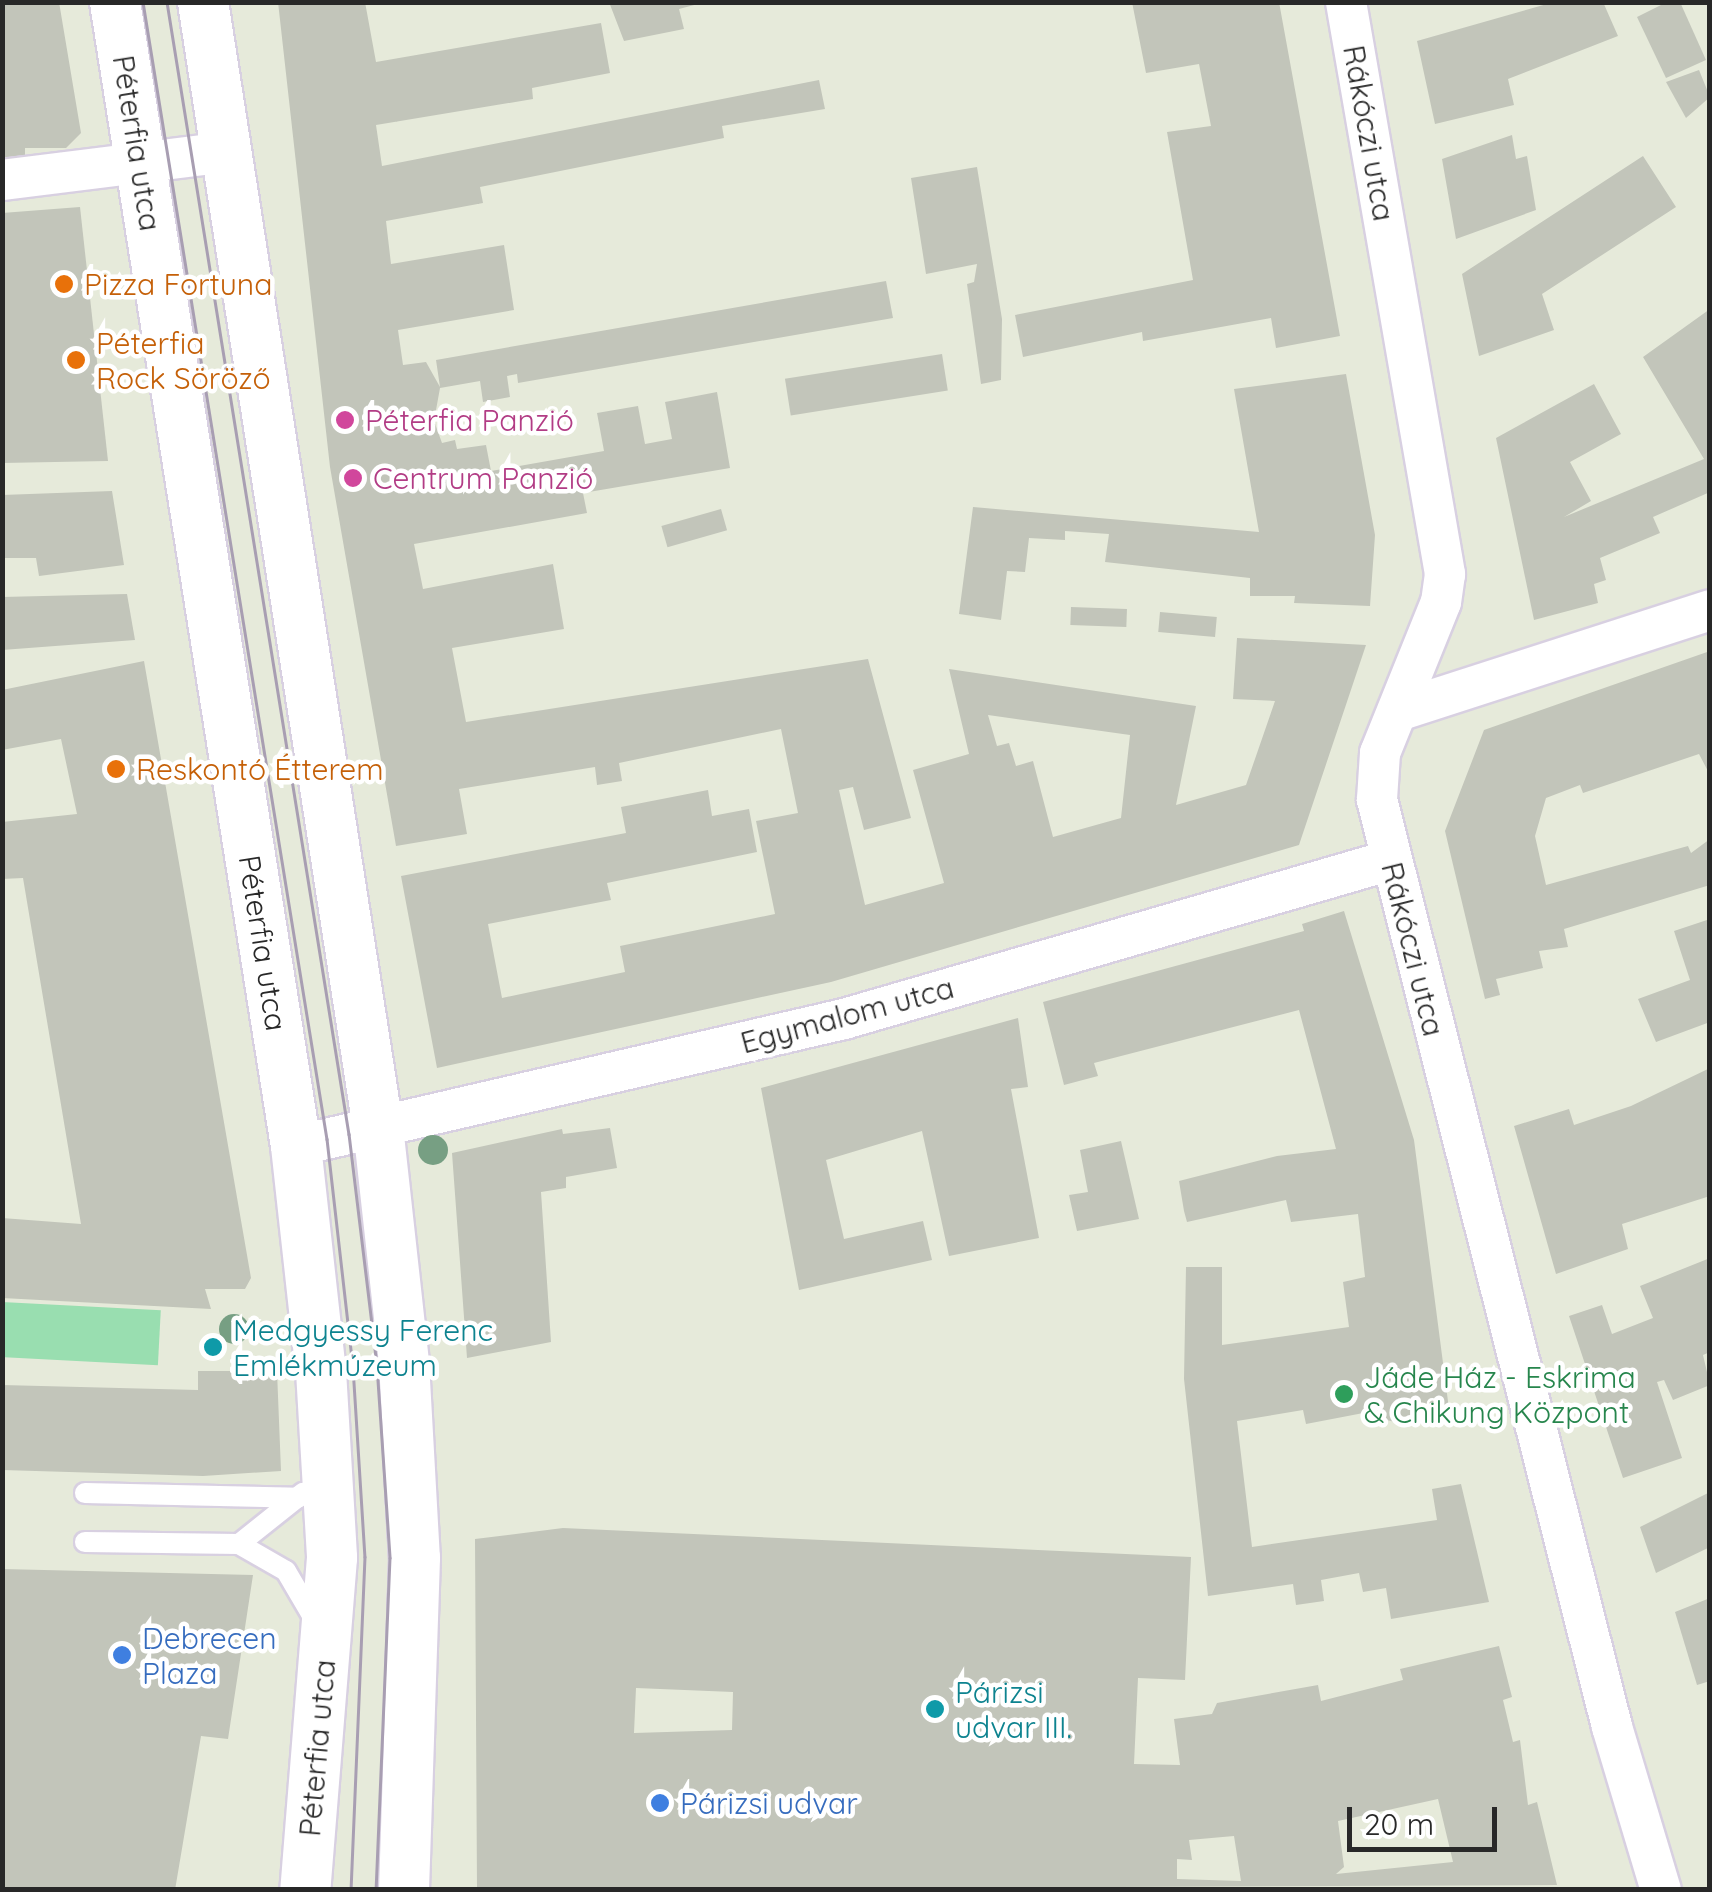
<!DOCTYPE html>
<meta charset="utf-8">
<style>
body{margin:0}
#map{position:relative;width:1712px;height:1892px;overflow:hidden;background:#e6eada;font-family:Quicksand,sans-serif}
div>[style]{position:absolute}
.green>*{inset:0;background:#99deb0;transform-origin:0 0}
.building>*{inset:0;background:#c2c5ba;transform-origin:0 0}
.roads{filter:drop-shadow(2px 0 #d8d0e1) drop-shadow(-2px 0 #d8d0e1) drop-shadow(0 2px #d8d0e1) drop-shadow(0 -2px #d8d0e1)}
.service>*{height:20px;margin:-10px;padding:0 10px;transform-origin:10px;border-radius:10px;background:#fff}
.minor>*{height:40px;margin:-20px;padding:0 20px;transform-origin:20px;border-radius:20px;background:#fff}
.tertiary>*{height:50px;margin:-25px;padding:0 25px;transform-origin:25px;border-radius:25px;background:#fff}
.tram>*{height:2.5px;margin:-1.25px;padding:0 1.25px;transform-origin:1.25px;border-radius:1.25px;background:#a89eb2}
.trees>*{width:30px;height:30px;margin:-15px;border-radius:50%;background:#779f83}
.dots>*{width:28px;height:28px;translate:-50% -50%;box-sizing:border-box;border:5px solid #fff;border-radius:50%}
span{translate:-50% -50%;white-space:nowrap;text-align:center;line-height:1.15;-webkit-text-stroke:9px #fff;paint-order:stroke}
.street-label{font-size:30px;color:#282828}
.food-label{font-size:30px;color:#c56008}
.left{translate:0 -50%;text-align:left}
.hotel-label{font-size:30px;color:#b23c85}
.culture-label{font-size:30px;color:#0d838f}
.leisure-label{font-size:30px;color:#27864d}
.shop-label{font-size:30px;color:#366cbe}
.frame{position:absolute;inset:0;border:5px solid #282828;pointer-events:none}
.scale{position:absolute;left:1347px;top:1807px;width:150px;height:45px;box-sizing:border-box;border:5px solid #282828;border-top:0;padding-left:12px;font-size:30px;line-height:35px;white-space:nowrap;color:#282828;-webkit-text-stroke:8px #fff;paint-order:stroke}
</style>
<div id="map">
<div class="green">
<div style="left:2px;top:1302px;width:159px;height:55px;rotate:3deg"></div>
</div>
<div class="building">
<div style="clip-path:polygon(2px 2px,59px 2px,81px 133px,66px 148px,25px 148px,25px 157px,2px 159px)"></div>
<div style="clip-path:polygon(evenodd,278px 2px,365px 2px,376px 62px,601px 23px,610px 73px,532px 88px,533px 99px,376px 125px,382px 166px,819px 80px,825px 109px,722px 126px,724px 138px,480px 187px,483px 203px,386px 221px,391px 264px,504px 245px,514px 310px,398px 330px,403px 365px,426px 362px,440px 387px,436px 360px,886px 281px,893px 318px,518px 383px,517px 374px,507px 376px,510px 397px,483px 402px,480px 381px,440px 388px,434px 421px,442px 443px,455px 440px,457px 449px,486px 445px,491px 471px,604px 451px,597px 413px,638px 406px,645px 444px,672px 439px,665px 402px,717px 392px,730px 468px,583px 493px,587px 513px,414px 544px,423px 589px,553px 564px,564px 629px,452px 648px,466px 722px,868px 659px,911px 818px,864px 830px,853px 787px,839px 790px,865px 905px,944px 883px,913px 770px,969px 754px,949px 669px,1196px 706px,1176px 805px,1246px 785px,1275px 701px,1233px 699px,1237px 638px,1366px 645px,1299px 845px,831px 982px,437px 1068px,401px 876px,626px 833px,621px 807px,708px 790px,712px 816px,749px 809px,757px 852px,607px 883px,611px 900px,488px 924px,502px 998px,625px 972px,620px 946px,775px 914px,756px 821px,798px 813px,781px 729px,619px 763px,622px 781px,597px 785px,595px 767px,459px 789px,467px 834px,396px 846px,330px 467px,278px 2px,988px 715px,1130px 735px,1121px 818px,1053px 837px,1033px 761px,1016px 766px,1009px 743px,997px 746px,988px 715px)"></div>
<div style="clip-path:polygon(609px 2px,697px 2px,698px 4px,679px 9px,684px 29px,624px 41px)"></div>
<div style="clip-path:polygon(1132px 2px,1279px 2px,1340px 336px,1276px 348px,1271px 318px,1143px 341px,1142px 332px,1023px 357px,1015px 315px,1193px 280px,1167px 132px,1211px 126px,1199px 64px,1146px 73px)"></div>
<div style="clip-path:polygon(1554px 2px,1603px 2px,1618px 36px,1508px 79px,1514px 105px,1435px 124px,1417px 41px)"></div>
<div style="clip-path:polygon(1667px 2px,1680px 2px,1706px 60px,1666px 78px,1637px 17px)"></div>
<div style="clip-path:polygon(1699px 70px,1710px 97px,1686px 118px,1666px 82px)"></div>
<div style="clip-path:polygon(1512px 135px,1516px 159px,1527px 156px,1536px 210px,1456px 239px,1442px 159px)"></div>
<div style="clip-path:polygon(1643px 156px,1676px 207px,1542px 294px,1554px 330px,1479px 356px,1462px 274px)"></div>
<div style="clip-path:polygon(977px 167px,1002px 319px,1001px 380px,981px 384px,967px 284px,974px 282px,977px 264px,926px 274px,911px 178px)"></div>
<div style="clip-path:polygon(80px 207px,108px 461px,2px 463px,2px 213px)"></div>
<div style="clip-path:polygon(1710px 309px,1710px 492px,1653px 517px,1660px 533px,1600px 558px,1606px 580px,1594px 584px,1598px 603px,1534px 620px,1496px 438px,1594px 384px,1621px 434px,1570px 462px,1591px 501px,1564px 517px,1704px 459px,1643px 357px)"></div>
<div style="left:942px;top:354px;width:37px;height:159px;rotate:81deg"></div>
<div style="clip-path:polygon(1346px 374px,1375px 535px,1370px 606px,1294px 603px,1295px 596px,1250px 596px,1250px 578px,1105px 562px,1109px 534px,1065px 531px,1065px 540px,1029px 538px,1025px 572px,1007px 571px,1001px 620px,959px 614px,973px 507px,1259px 532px,1234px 389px)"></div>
<div style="clip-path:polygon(112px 491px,124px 565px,39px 576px,36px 558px,2px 558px,2px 495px)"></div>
<div style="left:721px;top:509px;width:22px;height:62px;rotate:74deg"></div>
<div style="clip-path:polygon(127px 594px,135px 640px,2px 650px,2px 597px)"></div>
<div style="left:1071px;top:607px;width:56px;height:18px;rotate:2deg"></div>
<div style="left:1160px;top:612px;width:57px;height:20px;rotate:5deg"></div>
<div style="clip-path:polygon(1710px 651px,1710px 775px,1699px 754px,1583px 793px,1580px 785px,1546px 798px,1535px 836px,1546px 885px,1688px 846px,1691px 853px,1710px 839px,1710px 885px,1564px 929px,1568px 947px,1539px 951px,1543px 968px,1496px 979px,1500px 995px,1485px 999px,1445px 831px,1484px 730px)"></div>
<div style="clip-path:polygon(144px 661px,251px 1278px,245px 1289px,205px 1289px,211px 1309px,2px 1298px,2px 1218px,81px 1224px,23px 878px,2px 879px,2px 822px,77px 814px,61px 739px,2px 750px,2px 690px)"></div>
<div style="clip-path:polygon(1344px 911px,1414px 1140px,1449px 1409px,1395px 1422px,1382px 1419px,1379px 1410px,1306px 1424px,1303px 1410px,1237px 1421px,1252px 1547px,1437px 1520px,1432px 1489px,1461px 1484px,1489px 1602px,1391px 1619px,1386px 1588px,1363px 1592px,1359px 1573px,1321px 1580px,1324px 1601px,1296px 1605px,1293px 1584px,1208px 1596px,1184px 1379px,1186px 1267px,1222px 1267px,1222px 1345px,1349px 1327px,1343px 1282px,1365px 1277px,1358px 1214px,1291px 1222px,1286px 1200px,1187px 1222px,1184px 1211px,1179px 1181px,1277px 1156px,1336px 1149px,1299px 1010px,1094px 1063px,1098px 1076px,1064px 1085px,1043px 1002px,1304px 931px,1302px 924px)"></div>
<div style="clip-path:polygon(1710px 919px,1710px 1022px,1656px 1042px,1638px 999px,1690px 980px,1674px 931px)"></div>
<div style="clip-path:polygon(1018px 1018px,1028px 1087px,1011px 1089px,1039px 1238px,949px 1256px,922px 1131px,826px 1160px,844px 1239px,923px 1221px,932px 1260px,799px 1290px,761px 1088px)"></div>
<div style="clip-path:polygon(1710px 1068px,1710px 1196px,1622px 1224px,1628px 1249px,1556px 1274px,1514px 1126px,1569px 1109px,1574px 1125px,1631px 1106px)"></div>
<div style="clip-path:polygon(610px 1128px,617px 1168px,566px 1177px,566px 1188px,541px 1192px,551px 1342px,467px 1358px,452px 1153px,562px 1129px,563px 1134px)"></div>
<div style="clip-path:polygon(1121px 1141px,1139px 1219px,1077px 1231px,1069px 1195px,1088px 1192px,1080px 1150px)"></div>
<div style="clip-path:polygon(1710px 1258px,1710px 1352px,1703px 1355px,1710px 1385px,1673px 1400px,1664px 1380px,1657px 1382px,1682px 1458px,1623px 1478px,1569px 1316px,1602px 1305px,1612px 1334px,1653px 1318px,1640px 1286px)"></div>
<div style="clip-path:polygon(198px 1371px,277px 1371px,281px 1471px,203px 1476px,2px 1470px,2px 1385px,198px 1390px)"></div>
<div style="clip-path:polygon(1710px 1492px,1710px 1547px,1656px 1573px,1640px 1527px)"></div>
<div style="clip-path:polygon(evenodd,563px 1528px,1191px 1557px,1185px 1680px,1138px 1678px,1134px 1764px,1180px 1765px,1174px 1719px,1212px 1714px,1217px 1703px,1318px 1685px,1321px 1701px,1403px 1680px,1400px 1669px,1499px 1646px,1512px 1697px,1503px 1700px,1513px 1742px,1520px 1740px,1528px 1805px,1537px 1802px,1557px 1885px,477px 1890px,475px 1539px,563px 1528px,636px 1688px,733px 1692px,732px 1730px,634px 1733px,636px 1688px,563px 1528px,1438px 1799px,1453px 1862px,1336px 1874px,1344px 1867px,1338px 1821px,1438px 1799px,563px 1528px,1234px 1836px,1241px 1881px,1177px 1879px,1177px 1859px,1192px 1860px,1189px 1840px,1234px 1836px)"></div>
<div style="clip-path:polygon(2px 1569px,253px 1575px,228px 1739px,201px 1736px,175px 1890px,2px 1890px)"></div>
<div style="clip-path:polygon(1710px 1598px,1710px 1681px,1697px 1685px,1675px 1612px)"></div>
</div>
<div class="roads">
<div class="service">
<div style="left:85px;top:1493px;width:213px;rotate:1.3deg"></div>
<div style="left:85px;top:1542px;width:154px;rotate:0.7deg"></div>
<div style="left:239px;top:1544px;width:54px;rotate:29.9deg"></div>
<div style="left:286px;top:1571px;width:53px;rotate:59.6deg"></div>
<div style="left:239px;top:1544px;width:82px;rotate:-38.6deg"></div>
</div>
<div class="minor">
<div style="left:1346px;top:2px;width:581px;rotate:80.18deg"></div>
<div style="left:1445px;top:574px;width:28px;rotate:98deg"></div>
<div style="left:1441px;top:602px;width:163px;rotate:112deg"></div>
<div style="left:1380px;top:753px;width:47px;rotate:93.7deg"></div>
<div style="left:1377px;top:800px;width:956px;rotate:75.77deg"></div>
<div style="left:1612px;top:1727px;width:170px;rotate:73.3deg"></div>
<div style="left:2px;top:180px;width:226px;rotate:-7.1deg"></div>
<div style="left:1398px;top:711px;width:328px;rotate:-17.9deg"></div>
<div style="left:296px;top:1146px;width:563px;rotate:-13.05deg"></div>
<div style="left:844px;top:1019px;width:570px;rotate:-16.21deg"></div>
</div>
<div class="tertiary">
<div style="left:115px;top:2px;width:1158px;rotate:81.01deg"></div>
<div style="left:296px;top:1146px;width:226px;rotate:83.7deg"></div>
<div style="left:321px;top:1371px;width:187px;rotate:86.6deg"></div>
<div style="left:332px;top:1558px;width:333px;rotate:94.6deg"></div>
<div style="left:203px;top:2px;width:1139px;rotate:81.16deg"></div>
<div style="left:378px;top:1127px;width:237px;rotate:83.7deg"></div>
<div style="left:404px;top:1363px;width:195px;rotate:86.8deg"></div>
<div style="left:415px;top:1558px;width:332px;rotate:91.9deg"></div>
</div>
</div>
<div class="tram">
<div style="left:143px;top:2px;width:1152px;rotate:80.81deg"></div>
<div style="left:327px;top:1139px;width:229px;rotate:83.5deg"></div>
<div style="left:353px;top:1367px;width:190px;rotate:86.4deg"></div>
<div style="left:365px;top:1557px;width:333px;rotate:92.4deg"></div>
<div style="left:167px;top:2px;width:1147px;rotate:80.87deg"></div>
<div style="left:349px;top:1134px;width:234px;rotate:83.1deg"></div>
<div style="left:377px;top:1366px;width:192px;rotate:86.1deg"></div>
<div style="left:390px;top:1558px;width:332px;rotate:92.4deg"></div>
</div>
<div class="trees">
<div style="left:433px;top:1150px"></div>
<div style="left:234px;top:1329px"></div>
</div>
<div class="dots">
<div style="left:64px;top:284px;background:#e8710a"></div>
<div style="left:76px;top:360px;background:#e8710a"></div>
<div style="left:345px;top:420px;background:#d1479c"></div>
<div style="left:353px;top:478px;background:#d1479c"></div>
<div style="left:116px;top:769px;background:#e8710a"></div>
<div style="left:213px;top:1347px;background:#0f9aa8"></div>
<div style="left:1344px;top:1394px;background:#2e9e5b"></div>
<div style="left:122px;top:1655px;background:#3f7fe0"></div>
<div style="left:935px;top:1709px;background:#0f9aa8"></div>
<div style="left:660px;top:1803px;background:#3f7fe0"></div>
</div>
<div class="street-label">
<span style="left:1369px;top:133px;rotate:80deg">Rákóczi utca</span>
<span style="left:137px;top:143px;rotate:81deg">Péterfia utca</span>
<span style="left:263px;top:943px;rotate:81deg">Péterfia utca</span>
<span style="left:1413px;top:949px;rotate:76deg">Rákóczi utca</span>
<span style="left:847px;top:1015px;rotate:-15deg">Egymalom utca</span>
<span style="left:317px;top:1748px;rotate:-85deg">Péterfia utca</span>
</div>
<div class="food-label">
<span class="left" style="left:84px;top:284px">Pizza Fortuna</span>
<span class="left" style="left:96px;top:360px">Péterfia<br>Rock Söröző</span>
<span class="left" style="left:136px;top:769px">Reskontó Étterem</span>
</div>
<div class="hotel-label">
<span class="left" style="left:365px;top:420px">Péterfia Panzió</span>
<span class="left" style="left:373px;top:478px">Centrum Panzió</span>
</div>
<div class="culture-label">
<span class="left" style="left:233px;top:1347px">Medgyessy Ferenc<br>Emlékmúzeum</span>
<span class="left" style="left:955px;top:1709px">Párizsi<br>udvar III.</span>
</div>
<div class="leisure-label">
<span class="left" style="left:1364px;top:1394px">Jáde Ház - Eskrima<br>&amp; Chikung Központ</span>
</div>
<div class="shop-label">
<span class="left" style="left:142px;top:1655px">Debrecen<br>Plaza</span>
<span class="left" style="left:680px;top:1803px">Párizsi udvar</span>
</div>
<div class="frame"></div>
<div class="scale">20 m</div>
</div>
